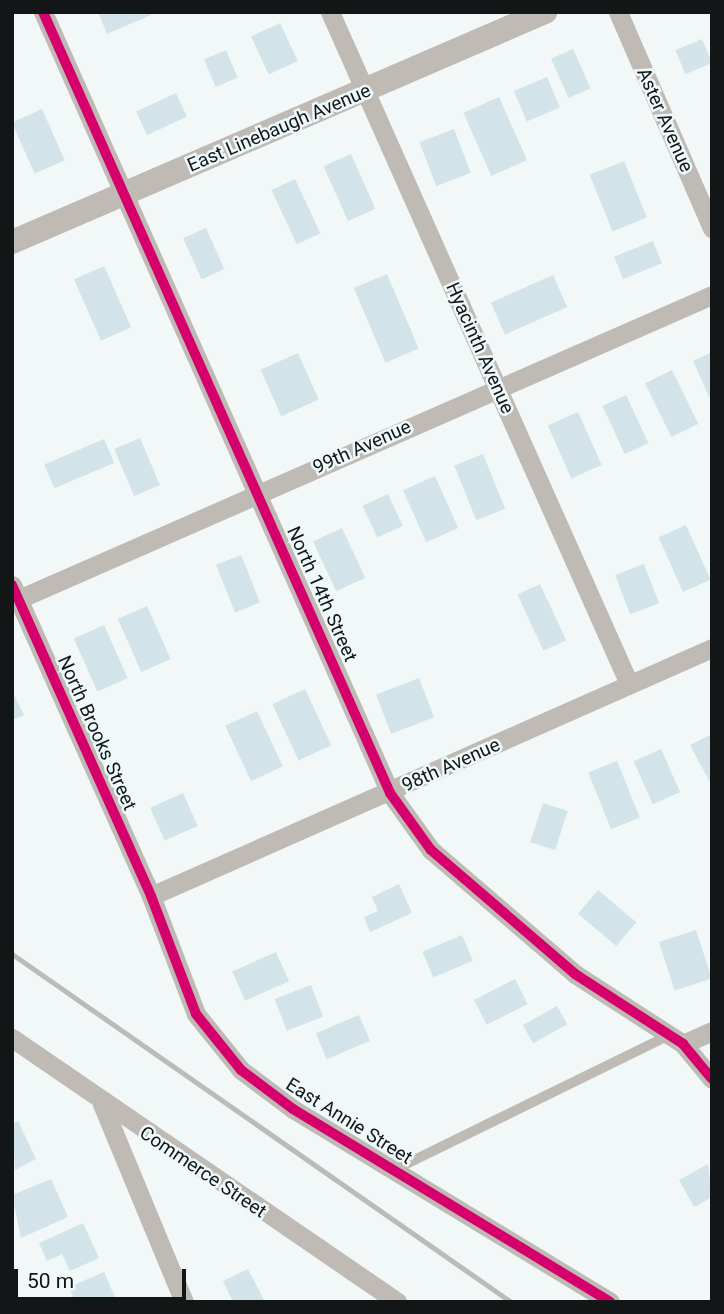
<!DOCTYPE html>
<style>
body{margin:0}
#map{position:relative;width:724px;height:1314px;overflow:hidden;background:#f2f7f8;font-family:Roboto,sans-serif}
div>[style]{position:absolute}
.building>*{inset:0;background:#d2e4e9;transform-origin:0 0}
.service>*{height:10px;margin:-5px;padding:0 5px;transform-origin:5px;border-radius:5px;background:#bfbab3}
.minor>*{height:19px;margin:-9.5px;padding:0 9.5px;transform-origin:9.5px;border-radius:9.5px;background:#bfbab3}
.tertiary>*{height:24px;margin:-12px;padding:0 12px;transform-origin:12px;border-radius:12px;background:#bfbab3}
.rail>*{height:5px;margin:-2.5px;padding:0 2.5px;transform-origin:2.5px;border-radius:2.5px;background:#bbbbb7}
.cycleway>*{height:10px;margin:-5px;padding:0 5px;transform-origin:5px;border-radius:5px;background:#d6006c}
span{translate:-50% -50%;white-space:nowrap;text-align:center;line-height:1.15;-webkit-text-stroke:5px #eef9fc;paint-order:stroke}
.street-label{font-size:19px;color:#121616}
.frame{position:absolute;inset:0;border:14px solid #121616;pointer-events:none}
.scale{position:absolute;left:14px;top:1269px;width:172px;height:32px;box-sizing:border-box;border:4px solid #121616;border-top:0;padding-left:9px;font-size:21px;line-height:24px;white-space:nowrap;color:#121616;-webkit-text-stroke:5px #eef9fc;paint-order:stroke}
</style>
<div id="map">
<div class="building">
<div style="clip-path:polygon(98px 12px,150px 12px,151px 15px,107px 34px)"></div>
<div style="left:280px;top:23px;width:42px;height:32px;rotate:65deg"></div>
<div style="left:702px;top:39px;width:26px;height:29px;rotate:67deg"></div>
<div style="left:573px;top:49px;width:43px;height:24px;rotate:66deg"></div>
<div style="left:226px;top:50px;width:30px;height:24px;rotate:67deg"></div>
<div style="left:547px;top:77px;width:33px;height:36px;rotate:67deg"></div>
<div style="left:176px;top:93px;width:26px;height:44px;rotate:65deg"></div>
<div style="left:499px;top:97px;width:69px;height:39px;rotate:66deg"></div>
<div style="left:42px;top:109px;width:56px;height:33px;rotate:66deg"></div>
<div style="left:454px;top:129px;width:47px;height:37px;rotate:69deg"></div>
<div style="left:351px;top:154px;width:60px;height:30px;rotate:66deg"></div>
<div style="left:624px;top:161px;width:61px;height:37px;rotate:68deg"></div>
<div style="left:295px;top:179px;width:60px;height:26px;rotate:65deg"></div>
<div style="left:206px;top:228px;width:45px;height:25px;rotate:66deg"></div>
<div style="left:653px;top:241px;width:24px;height:42px;rotate:68deg"></div>
<div style="left:104px;top:266px;width:67px;height:33px;rotate:66deg"></div>
<div style="left:387px;top:274px;width:81px;height:36px;rotate:67deg"></div>
<div style="left:553px;top:275px;width:35px;height:68px;rotate:66deg"></div>
<div style="clip-path:polygon(712px 352px,712px 403px,693px 361px)"></div>
<div style="left:298px;top:353px;width:51px;height:41px;rotate:66deg"></div>
<div style="left:672px;top:370px;width:60px;height:30px;rotate:64deg"></div>
<div style="left:626px;top:395px;width:53px;height:26px;rotate:65deg"></div>
<div style="left:578px;top:412px;width:58px;height:33px;rotate:66deg"></div>
<div style="left:140px;top:438px;width:51px;height:28px;rotate:67deg"></div>
<div style="left:104px;top:439px;width:26px;height:65px;rotate:67deg"></div>
<div style="left:483px;top:454px;width:59px;height:31px;rotate:68deg"></div>
<div style="left:435px;top:476px;width:57px;height:35px;rotate:66deg"></div>
<div style="left:388px;top:494px;width:35px;height:28px;rotate:65deg"></div>
<div style="left:686px;top:525px;width:60px;height:30px;rotate:66deg"></div>
<div style="left:342px;top:528px;width:55px;height:32px;rotate:65deg"></div>
<div style="left:241px;top:555px;width:51px;height:27px;rotate:68deg"></div>
<div style="left:644px;top:564px;width:42px;height:31px;rotate:69deg"></div>
<div style="left:540px;top:584px;width:62px;height:25px;rotate:65deg"></div>
<div style="left:147px;top:606px;width:58px;height:32px;rotate:66deg"></div>
<div style="left:104px;top:625px;width:58px;height:33px;rotate:66deg"></div>
<div style="left:419px;top:678px;width:42px;height:46px;rotate:69deg"></div>
<div style="left:305px;top:689px;width:62px;height:36px;rotate:65deg"></div>
<div style="clip-path:polygon(12px 691px,24px 715px,12px 720px)"></div>
<div style="left:257px;top:711px;width:61px;height:35px;rotate:65deg"></div>
<div style="clip-path:polygon(712px 734px,712px 786px,690px 745px)"></div>
<div style="left:661px;top:749px;width:47px;height:30px;rotate:66deg"></div>
<div style="left:617px;top:761px;width:61px;height:31px;rotate:68deg"></div>
<div style="left:183px;top:793px;width:36px;height:36px;rotate:66deg"></div>
<div style="left:543px;top:803px;width:26px;height:41px;rotate:18deg"></div>
<div style="clip-path:polygon(399px 884px,412px 913px,370px 932px,364px 917px,378px 911px,372px 897px)"></div>
<div style="left:598px;top:890px;width:50px;height:31px;rotate:40deg"></div>
<div style="left:696px;top:930px;width:51px;height:39px;rotate:72deg"></div>
<div style="left:462px;top:935px;width:28px;height:43px;rotate:67deg"></div>
<div style="left:276px;top:952px;width:32px;height:48px;rotate:66deg"></div>
<div style="left:515px;top:979px;width:28px;height:46px;rotate:63deg"></div>
<div style="left:311px;top:985px;width:34px;height:39px;rotate:69deg"></div>
<div style="left:557px;top:1006px;width:21px;height:39px;rotate:61deg"></div>
<div style="left:359px;top:1015px;width:28px;height:47px;rotate:67deg"></div>
<div style="clip-path:polygon(18px 1121px,36px 1159px,15px 1170px,12px 1124px)"></div>
<div style="clip-path:polygon(708px 1164px,712px 1197px,694px 1207px,679px 1180px)"></div>
<div style="clip-path:polygon(51px 1179px,68px 1217px,21px 1238px,12px 1195px)"></div>
<div style="clip-path:polygon(83px 1223px,99px 1258px,70px 1271px,62px 1254px,47px 1261px,39px 1243px)"></div>
<div style="clip-path:polygon(248px 1269px,265px 1302px,233px 1302px,223px 1281px)"></div>
<div style="clip-path:polygon(104px 1272px,117px 1302px,75px 1302px,69px 1287px)"></div>
</div>
<div class="service">
<div style="left:394px;top:1170px;width:306px;rotate:-26.1deg"></div>
</div>
<div class="minor">
<div style="left:43px;top:12px;width:855px;rotate:66.04deg"></div>
<div style="left:390px;top:793px;width:70px;rotate:54.3deg"></div>
<div style="left:431px;top:850px;width:190px;rotate:40.7deg"></div>
<div style="left:575px;top:974px;width:129px;rotate:32.9deg"></div>
<div style="left:683px;top:1044px;width:45px;rotate:50.4deg"></div>
<div style="left:330px;top:12px;width:736px;rotate:66.01deg"></div>
<div style="left:618px;top:12px;width:236px;rotate:66.5deg"></div>
<div style="left:12px;top:585px;width:341px;rotate:65.9deg"></div>
<div style="left:151px;top:896px;width:126px;rotate:69.1deg"></div>
<div style="left:196px;top:1014px;width:72px;rotate:51.2deg"></div>
<div style="left:241px;top:1070px;width:65px;rotate:36.9deg"></div>
<div style="left:293px;top:1109px;width:371px;rotate:31.3deg"></div>
<div style="left:12px;top:602px;width:764px;rotate:-23.68deg"></div>
<div style="left:151px;top:896px;width:613px;rotate:-23.85deg"></div>
<div style="left:12px;top:1038px;width:467px;rotate:34.4deg"></div>
<div style="left:683px;top:1044px;width:32px;rotate:-24deg"></div>
<div style="left:102px;top:1104px;width:214px;rotate:67.5deg"></div>
</div>
<div class="tertiary">
<div style="left:12px;top:242px;width:581px;rotate:-23.34deg"></div>
</div>
<div class="rail">
<div style="left:12px;top:954px;width:608px;rotate:34.89deg"></div>
</div>
<div class="cycleway">
<div style="left:43px;top:12px;width:855px;rotate:66.04deg"></div>
<div style="left:390px;top:793px;width:70px;rotate:54.3deg"></div>
<div style="left:431px;top:850px;width:190px;rotate:40.7deg"></div>
<div style="left:575px;top:974px;width:129px;rotate:32.9deg"></div>
<div style="left:683px;top:1044px;width:45px;rotate:50.4deg"></div>
<div style="left:12px;top:585px;width:341px;rotate:65.9deg"></div>
<div style="left:151px;top:896px;width:126px;rotate:69.1deg"></div>
<div style="left:196px;top:1014px;width:72px;rotate:51.2deg"></div>
<div style="left:241px;top:1070px;width:65px;rotate:36.9deg"></div>
<div style="left:293px;top:1109px;width:371px;rotate:31.3deg"></div>
</div>
<div class="street-label">
<span style="left:665px;top:120px;rotate:66deg">Aster Avenue</span>
<span style="left:279px;top:128px;rotate:-23deg">East Linebaugh Avenue</span>
<span style="left:480px;top:348px;rotate:66deg">Hyacinth Avenue</span>
<span style="left:362px;top:447px;rotate:-24deg">99th Avenue</span>
<span style="left:322px;top:594px;rotate:66deg">North 14th Street</span>
<span style="left:97px;top:733px;rotate:66deg">North Brooks Street</span>
<span style="left:451px;top:765px;rotate:-24deg">98th Avenue</span>
<span style="left:349px;top:1121px;rotate:32deg">East Annie Street</span>
<span style="left:203px;top:1172px;rotate:34deg">Commerce Street</span>
</div>
<div class="frame"></div>
<div class="scale">50 m</div>
</div>
